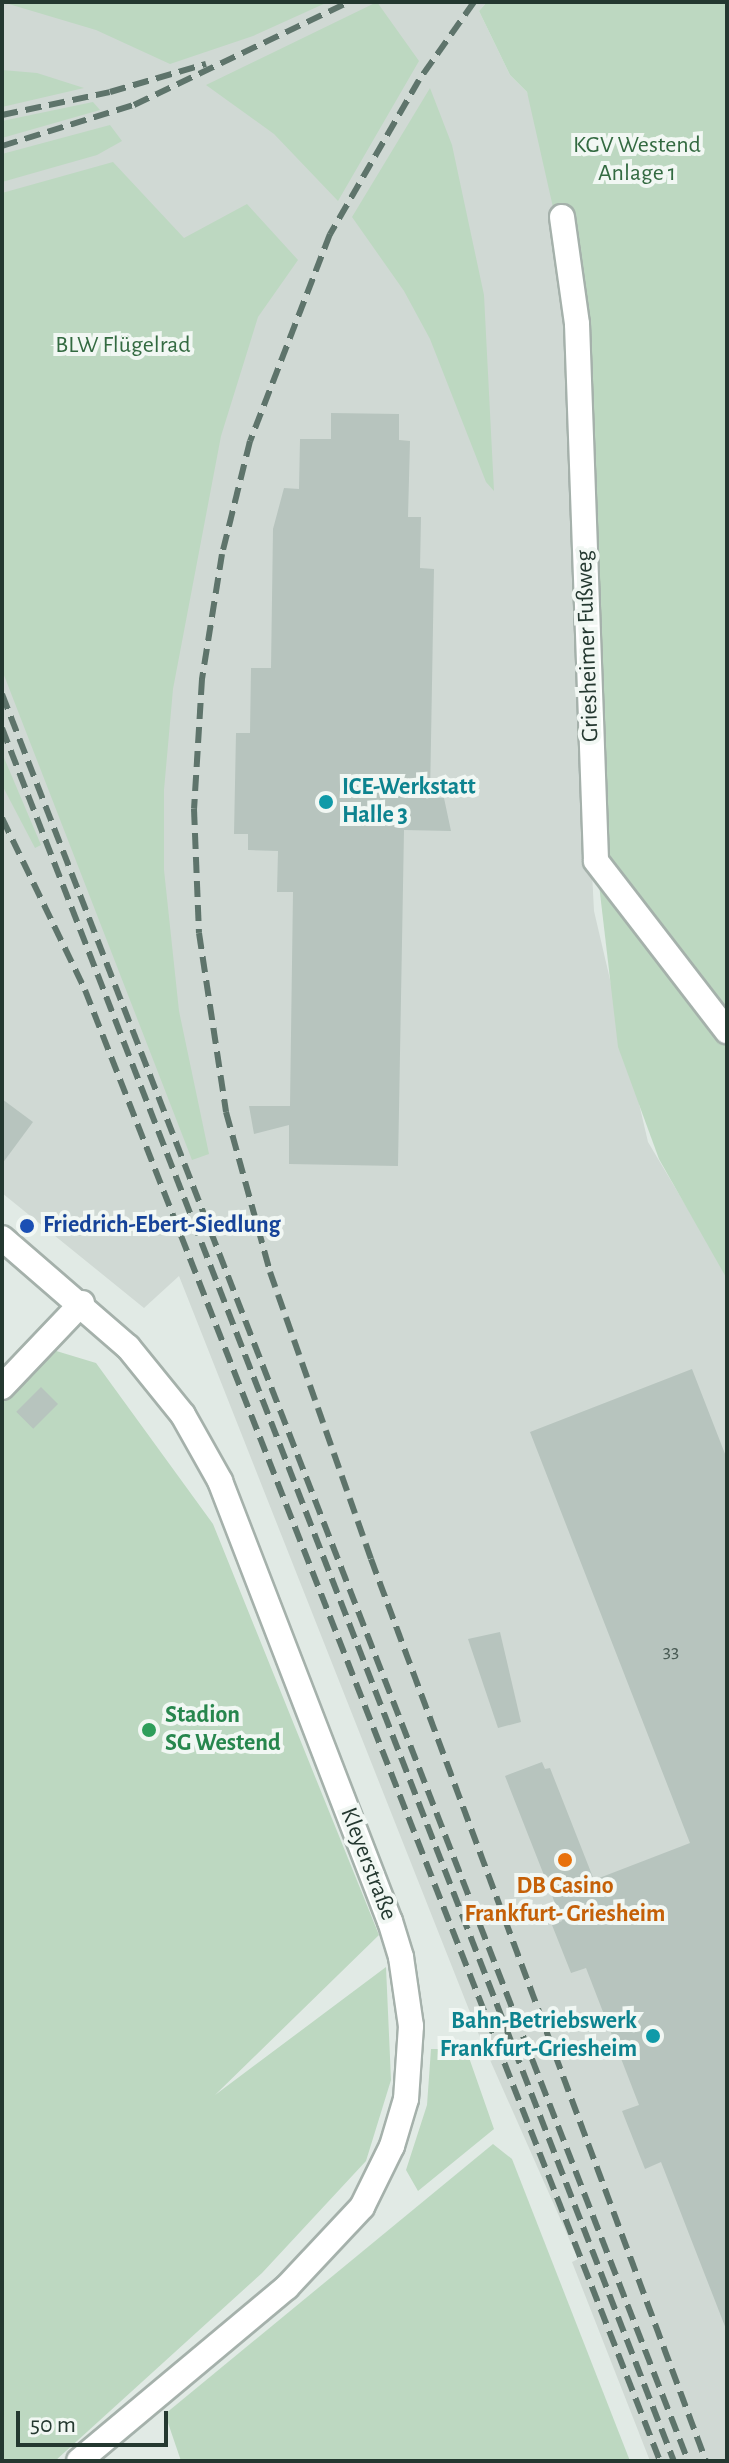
<!DOCTYPE html>
<meta charset="utf-8">
<style>
body{margin:0}
#map{position:relative;width:729px;height:2463px;overflow:hidden;background:#e1eae5;font-family:"Alegreya Sans",sans-serif}
div>[style]{position:absolute}
.built>*{inset:0;background:#d0d9d4}
.green>*{inset:0;background:#bdd8c1}
.building>*{inset:0;background:#b7c4be;transform-origin:0 0}
.roads{filter:drop-shadow(2px 0 #a5b1ab) drop-shadow(-2px 0 #a5b1ab) drop-shadow(0 2px #a5b1ab) drop-shadow(0 -2px #a5b1ab)}
.street>*{height:24px;margin:-12px;padding:0 12px;transform-origin:12px;border-radius:12px;background:#fff}
.secondary>*{height:24px;margin:-12px;padding:0 12px;transform-origin:12px;border-radius:12px;background:#fff}
.rail>*{height:6px;margin-top:-3px;transform-origin:0;background:repeating-linear-gradient(90deg,#5e746b 0 16px,transparent 0 24px)}
.dots>*{width:22px;height:22px;translate:-50% -50%;box-sizing:border-box;border:4px solid #f1f7f3;border-radius:50%}
span{translate:-50% -50%;white-space:nowrap;text-align:center;line-height:1.15;-webkit-text-stroke:8px #f1f7f3;paint-order:stroke}
.number-label{font-size:20px;color:#495b54}
.number-label span{-webkit-text-stroke-width:0}
.park-label{font-size:24px;color:#336a41}
.street-label{font-size:24px;color:#243830}
.culture-label{font-size:24px;color:#0d838f;font-weight:700}
.left{translate:0 -50%;text-align:left}
.right{translate:-100% -50%;text-align:right}
.transit-label{font-size:24px;color:#164399;font-weight:700}
.leisure-label{font-size:24px;color:#27864d;font-weight:700}
.food-label{font-size:24px;color:#c56008;font-weight:700}
.frame{position:absolute;inset:0;border:4px solid #243830;pointer-events:none}
.scale{position:absolute;left:16px;top:2411px;width:152px;height:36px;box-sizing:border-box;border:4px solid #243830;border-top:0;padding-left:10px;font-size:24px;line-height:28px;white-space:nowrap;color:#243830;-webkit-text-stroke:6px #f1f7f3;paint-order:stroke}
</style>
<div id="map">
<div class="built">
<div style="clip-path:polygon(2px 2px,487px 2px,479px 11px,510px 75px,527px 92px,557px 180px,594px 911px,648px 1142px,727px 1275px,727px 2461px,650px 2461px,572px 2262px,578px 2259px,479px 2035px,179px 1276px,144px 1308px,2px 1193px)"></div>
</div>
<div class="green">
<div style="clip-path:polygon(2px 2px,328px 2px,253px 36px,170px 64px,96px 30px)"></div>
<div style="clip-path:polygon(377px 2px,419px 61px,338px 201px,274px 134px,206px 85px)"></div>
<div style="clip-path:polygon(487px 2px,727px 2px,727px 1024px,608px 864px,590px 877px,574px 386px,559px 234px,527px 92px,510px 75px,479px 11px)"></div>
<div style="clip-path:polygon(2px 70px,37px 73px,84px 88px,2px 107px)"></div>
<div style="clip-path:polygon(430px 88px,452px 145px,484px 295px,494px 491px,486px 482px,430px 339px,404px 291px,352px 217px)"></div>
<div style="clip-path:polygon(93px 102px,100px 110px,2px 138px,2px 121px)"></div>
<div style="clip-path:polygon(110px 125px,122px 141px,97px 155px,2px 182px,2px 154px)"></div>
<div style="clip-path:polygon(113px 162px,184px 238px,247px 204px,298px 260px,258px 317px,221px 436px,173px 689px,164px 790px,164px 870px,179px 1011px,209px 1154px,192px 1160px,2px 670px,2px 193px)"></div>
<div style="clip-path:polygon(2px 753px,41px 845px,35px 848px,2px 785px)"></div>
<div style="clip-path:polygon(598px 876px,727px 1041px,727px 1279px,659px 1159px,618px 1047px)"></div>
<div style="clip-path:polygon(53px 1350px,96px 1363px,213px 1524px,379px 1935px,215px 2095px,386px 1967px,391px 2080px,366px 2161px,262px 2273px,55px 2461px,2px 2461px,2px 1402px)"></div>
<div style="clip-path:polygon(431px 2049px,466px 2049px,494px 2129px,418px 2191px,406px 2170px,427px 2105px)"></div>
<div style="clip-path:polygon(493px 2144px,512px 2159px,630px 2461px,181px 2461px,165px 2414px)"></div>
</div>
<div class="building">
<div style="clip-path:polygon(331px 413px,399px 414px,399px 440px,410px 441px,408px 517px,421px 517px,420px 568px,434px 569px,430px 798px,444px 798px,451px 831px,404px 830px,398px 1166px,289px 1164px,289px 1125px,254px 1134px,249px 1106px,290px 1106px,293px 892px,277px 892px,278px 851px,248px 850px,248px 834px,234px 834px,236px 733px,250px 733px,251px 668px,271px 668px,273px 529px,284px 488px,299px 489px,300px 439px,331px 439px)"></div>
<div style="clip-path:polygon(2px 1099px,33px 1122px,2px 1164px)"></div>
<div style="clip-path:polygon(692px 1369px,727px 1459px,726px 2329px,661px 2162px,645px 2169px,622px 2111px,639px 2105px,586px 1968px,571px 1973px,552px 1925px,562px 1921px,505px 1776px,542px 1762px,545px 1769px,550px 1768px,594px 1880px,690px 1843px,530px 1432px)"></div>
<div style="left:41px;top:1387px;width:24px;height:35px;rotate:45deg"></div>
<div style="clip-path:polygon(500px 1632px,521px 1722px,498px 1728px,468px 1639px)"></div>
</div>
<div class="roads">
<div class="street">
<div style="left:562px;top:217px;width:108px;rotate:82deg"></div>
<div style="left:577px;top:324px;width:537px;rotate:87.97deg"></div>
<div style="left:596px;top:861px;width:215px;rotate:52.4deg"></div>
<div style="left:2px;top:1387px;width:116px;rotate:-46.4deg"></div>
</div>
<div class="secondary">
<div style="left:2px;top:1238px;width:167px;rotate:40.9deg"></div>
<div style="left:128px;top:1347px;width:87px;rotate:51deg"></div>
<div style="left:183px;top:1415px;width:76px;rotate:60.7deg"></div>
<div style="left:220px;top:1481px;width:472px;rotate:68.9deg"></div>
<div style="left:390px;top:1921px;width:38px;rotate:73deg"></div>
<div style="left:401px;top:1957px;width:70px;rotate:81.8deg"></div>
<div style="left:411px;top:2026px;width:73px;rotate:93.9deg"></div>
<div style="left:406px;top:2099px;width:49px;rotate:106.6deg"></div>
<div style="left:392px;top:2146px;width:68px;rotate:116.2deg"></div>
<div style="left:362px;top:2207px;width:110px;rotate:133.2deg"></div>
<div style="left:287px;top:2287px;width:271px;rotate:140.1deg"></div>
</div>
</div>
<div class="rail">
<div style="left:474px;top:2px;width:95px;rotate:125.2deg"></div>
<div style="left:419px;top:80px;width:178px;rotate:120deg"></div>
<div style="left:330px;top:234px;width:222px;rotate:111.1deg"></div>
<div style="left:250px;top:441px;width:116px;rotate:103.9deg"></div>
<div style="left:222px;top:554px;width:127px;rotate:99.1deg"></div>
<div style="left:202px;top:679px;width:130px;rotate:93.5deg"></div>
<div style="left:194px;top:809px;width:124px;rotate:87.7deg"></div>
<div style="left:199px;top:933px;width:181px;rotate:81.4deg"></div>
<div style="left:226px;top:1112px;width:166px;rotate:74.6deg"></div>
<div style="left:270px;top:1272px;width:304px;rotate:70.6deg"></div>
<div style="left:371px;top:1559px;width:962px;rotate:69.63deg"></div>
<div style="left:2px;top:115px;width:110px;rotate:-12deg"></div>
<div style="left:110px;top:92px;width:100px;rotate:-16.3deg"></div>
<div style="left:2px;top:146px;width:138px;rotate:-17.3deg"></div>
<div style="left:134px;top:105px;width:238px;rotate:-25.6deg"></div>
<div style="left:2px;top:694px;width:1895px;rotate:68.78deg"></div>
<div style="left:2px;top:728px;width:1859px;rotate:68.81deg"></div>
<div style="left:2px;top:818px;width:191px;rotate:64.2deg"></div>
<div style="left:85px;top:990px;width:1579px;rotate:68.65deg"></div>
</div>
<div class="dots">
<div style="left:326px;top:802px;background:#0f9aa8"></div>
<div style="left:27px;top:1226px;background:#1a4fb4"></div>
<div style="left:149px;top:1730px;background:#2e9e5b"></div>
<div style="left:565px;top:1860px;background:#e8710a"></div>
<div style="left:653px;top:2036px;background:#0f9aa8"></div>
</div>
<div class="number-label">
<span style="left:671px;top:1651px">33</span>
</div>
<div class="park-label">
<span style="left:637px;top:160px">KGV Westend<br>Anlage 1</span>
<span style="left:123px;top:346px">BLW Flügelrad</span>
</div>
<div class="street-label">
<span style="left:588px;top:646px;rotate:-92deg">Griesheimer Fußweg</span>
<span style="left:368px;top:1864px;rotate:69deg">Kleyerstraße</span>
</div>
<div class="culture-label">
<span class="left" style="left:342px;top:802px">ICE-Werkstatt<br>Halle 3</span>
<span class="right" style="left:637px;top:2036px">Bahn-Betriebswerk<br>Frankfurt-Griesheim</span>
</div>
<div class="transit-label">
<span class="left" style="left:43px;top:1226px">Friedrich-Ebert-Siedlung</span>
</div>
<div class="leisure-label">
<span class="left" style="left:165px;top:1730px">Stadion<br>SG Westend</span>
</div>
<div class="food-label">
<span style="left:565px;top:1901px">DB Casino<br>Frankfurt- Griesheim</span>
</div>
<div class="frame"></div>
<div class="scale">50 m</div>
</div>
